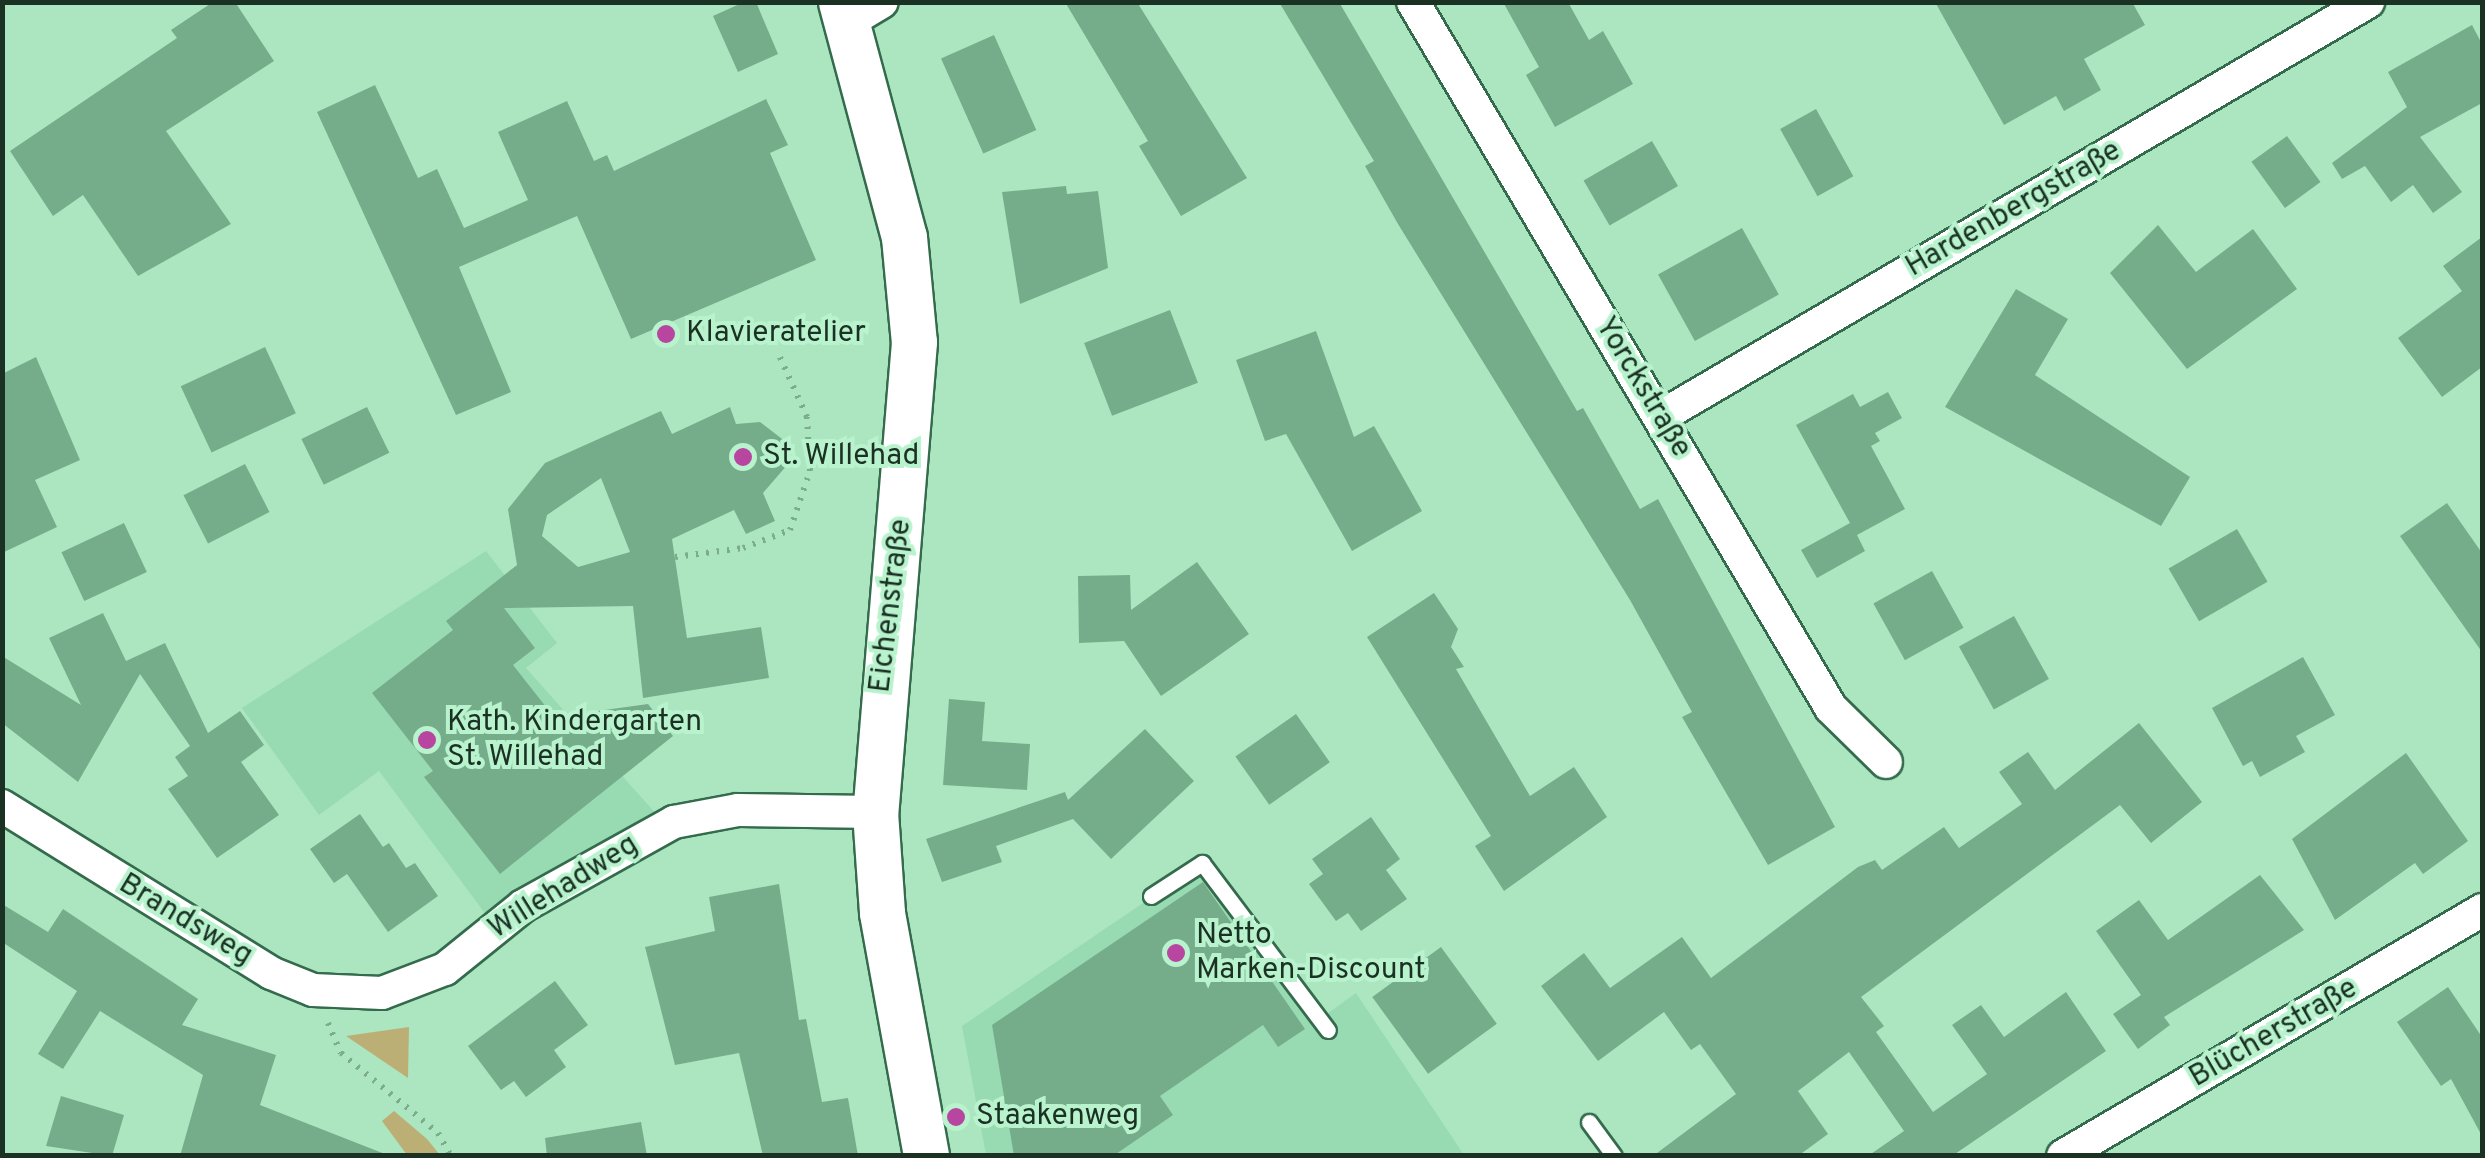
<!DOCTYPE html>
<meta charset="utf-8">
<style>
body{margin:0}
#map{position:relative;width:2485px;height:1158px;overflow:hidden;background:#abe6c1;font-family:Overpass,sans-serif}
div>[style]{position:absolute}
.built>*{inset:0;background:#98dbb2}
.green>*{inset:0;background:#bcaf75}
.building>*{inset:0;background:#75ad8b;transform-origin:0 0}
.path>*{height:6px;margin-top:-3px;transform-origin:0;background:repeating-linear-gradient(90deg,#7cab8d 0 2.5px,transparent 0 10.5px)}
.roads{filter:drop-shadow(2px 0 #346b4c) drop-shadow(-2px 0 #346b4c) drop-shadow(0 2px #346b4c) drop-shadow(0 -2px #346b4c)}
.lane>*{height:15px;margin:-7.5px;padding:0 7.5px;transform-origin:7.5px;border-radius:7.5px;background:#fff}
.street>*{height:32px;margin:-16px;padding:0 16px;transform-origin:16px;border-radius:16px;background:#fff}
.secondary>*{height:45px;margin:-22.5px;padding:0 22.5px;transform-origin:22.5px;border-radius:22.5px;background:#fff}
.dots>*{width:28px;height:28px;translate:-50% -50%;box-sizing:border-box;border:5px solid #b8f3ce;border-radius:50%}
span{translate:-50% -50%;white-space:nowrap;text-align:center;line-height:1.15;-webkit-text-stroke:8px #b8f3ce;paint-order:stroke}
.street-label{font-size:30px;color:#1a3123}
.poi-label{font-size:30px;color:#1a3123}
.left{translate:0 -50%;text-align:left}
.frame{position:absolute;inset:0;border:5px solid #1a3123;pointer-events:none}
</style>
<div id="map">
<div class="built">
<div style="clip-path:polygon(486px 551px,557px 643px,526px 668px,667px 826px,496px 928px,379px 771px,319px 815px,242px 708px)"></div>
<div style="clip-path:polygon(1202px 863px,1320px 1019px,1356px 993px,1464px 1155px,986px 1155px,962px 1026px)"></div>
</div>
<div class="green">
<div style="clip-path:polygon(409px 1027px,408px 1078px,346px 1036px)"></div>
<div style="clip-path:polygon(394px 1111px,427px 1139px,440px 1155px,407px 1155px,382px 1121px)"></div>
</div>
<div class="building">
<div style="clip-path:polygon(213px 2px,235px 2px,274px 61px,166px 131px,231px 224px,138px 276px,83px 195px,53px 216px,10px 151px,177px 38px,171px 30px)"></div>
<div style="clip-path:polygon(744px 2px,756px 2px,778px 54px,738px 72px,713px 16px)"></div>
<div style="clip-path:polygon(1065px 2px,1137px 2px,1247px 178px,1181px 216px,1139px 146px,1148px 141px)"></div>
<div style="clip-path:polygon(1279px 2px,1339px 2px,1577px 411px,1583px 408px,1640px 509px,1658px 499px,1835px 827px,1768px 865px,1682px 717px,1692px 712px,1630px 600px,1398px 224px,1365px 166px,1374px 161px)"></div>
<div style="clip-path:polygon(1503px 2px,1568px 2px,1589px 40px,1603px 31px,1633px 84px,1555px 127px,1526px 75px,1539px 67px)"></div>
<div style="clip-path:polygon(1935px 2px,2132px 2px,2145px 25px,2084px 59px,2101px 90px,2064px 111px,2056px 96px,2004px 125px)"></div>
<div style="clip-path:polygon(2472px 25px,2482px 44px,2482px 103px,2420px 137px,2462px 192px,2433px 213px,2413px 185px,2391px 202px,2365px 166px,2342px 179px,2332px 163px,2407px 107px,2388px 72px)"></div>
<div style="left:994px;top:35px;width:104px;height:58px;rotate:66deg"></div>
<div style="clip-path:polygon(375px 85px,418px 178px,437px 169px,464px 228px,528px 200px,498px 132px,567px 101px,594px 161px,607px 155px,614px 171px,766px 99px,788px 145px,770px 153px,816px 260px,631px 339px,577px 216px,459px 267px,511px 392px,456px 415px,317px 112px)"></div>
<div style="left:1816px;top:109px;width:77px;height:41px;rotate:61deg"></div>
<div style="left:2287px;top:136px;width:57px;height:44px;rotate:54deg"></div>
<div style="left:1652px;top:141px;width:52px;height:79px;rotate:60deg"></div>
<div style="clip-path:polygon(1066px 186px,1067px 194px,1098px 191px,1108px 268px,1020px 304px,1002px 192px)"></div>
<div style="clip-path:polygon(2158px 225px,2196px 272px,2253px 229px,2297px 289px,2187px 369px,2110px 273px)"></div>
<div style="left:1742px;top:228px;width:76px;height:96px;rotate:61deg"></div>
<div style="clip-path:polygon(2482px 237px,2482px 367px,2442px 397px,2398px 338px,2462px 291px,2443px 266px)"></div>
<div style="clip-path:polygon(2016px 289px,2068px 319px,2035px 375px,2190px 477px,2161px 526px,1945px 407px)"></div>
<div style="left:1170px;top:310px;width:78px;height:92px;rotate:69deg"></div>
<div style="clip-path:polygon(1316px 331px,1354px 437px,1374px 426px,1422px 511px,1352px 551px,1286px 434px,1265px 441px,1236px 360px)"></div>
<div style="left:265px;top:347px;width:73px;height:93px;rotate:65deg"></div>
<div style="clip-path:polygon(36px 357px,80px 460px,35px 480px,57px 527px,2px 553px,2px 374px)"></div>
<div style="clip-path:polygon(1888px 392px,1902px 418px,1875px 433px,1880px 441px,1871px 446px,1905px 509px,1857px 535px,1865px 551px,1817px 578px,1801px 550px,1850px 523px,1856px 534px,1796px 425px,1853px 394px,1860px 407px)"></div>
<div style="left:367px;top:407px;width:51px;height:73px;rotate:64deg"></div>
<div style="clip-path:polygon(evenodd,730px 407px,736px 424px,760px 422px,786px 442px,788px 464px,763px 493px,775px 521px,746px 534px,734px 510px,672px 539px,687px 638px,761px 627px,769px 678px,643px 698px,633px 606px,504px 608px,535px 648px,513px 665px,554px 717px,648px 704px,673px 736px,500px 874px,424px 777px,433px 771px,372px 693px,453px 630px,446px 621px,517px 565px,508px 509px,545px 463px,661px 411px,672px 434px,730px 407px,601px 478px,630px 552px,578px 567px,542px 536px,547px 515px,601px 478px)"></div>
<div style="left:245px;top:464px;width:54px;height:69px;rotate:63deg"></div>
<div style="clip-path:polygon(2447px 503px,2482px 553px,2482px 652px,2400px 536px)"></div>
<div style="left:124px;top:523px;width:54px;height:69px;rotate:65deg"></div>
<div style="left:2237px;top:529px;width:61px;height:79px;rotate:60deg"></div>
<div style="clip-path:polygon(1197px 562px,1249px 634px,1207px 664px,1161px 696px,1124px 641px,1079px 643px,1078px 576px,1130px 575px,1131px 610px)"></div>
<div style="left:1932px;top:571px;width:65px;height:67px;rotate:61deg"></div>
<div style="clip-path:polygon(1434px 593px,1458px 629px,1451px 647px,1464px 667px,1456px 669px,1530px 796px,1574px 767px,1607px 817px,1504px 891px,1475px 846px,1491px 836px,1367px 637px)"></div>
<div style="clip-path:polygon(103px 613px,126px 661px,165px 643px,208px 733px,240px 711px,264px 745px,241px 762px,279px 815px,217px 858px,168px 789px,188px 776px,175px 757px,190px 746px,140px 674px,78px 782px,2px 723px,2px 656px,81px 705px,49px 638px)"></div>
<div style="left:2014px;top:616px;width:72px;height:63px;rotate:61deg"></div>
<div style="clip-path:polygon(2303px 657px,2335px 715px,2296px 736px,2305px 752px,2260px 777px,2252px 761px,2243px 766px,2212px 708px)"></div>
<div style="clip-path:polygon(949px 699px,985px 702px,982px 741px,1030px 744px,1027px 790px,943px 785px)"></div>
<div style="left:1296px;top:714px;width:59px;height:74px;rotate:55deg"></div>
<div style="clip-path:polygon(2139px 723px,2202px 802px,2151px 843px,2120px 805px,1861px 997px,1884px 1026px,1876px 1032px,1933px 1112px,1987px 1074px,1952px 1025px,1981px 1005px,2004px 1037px,2066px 992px,2106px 1051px,1952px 1156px,1868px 1156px,1904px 1131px,1849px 1052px,1798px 1091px,1828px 1134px,1798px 1156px,1653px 1156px,1736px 1094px,1700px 1044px,1691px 1050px,1664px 1012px,1598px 1061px,1541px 986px,1584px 953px,1610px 988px,1682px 937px,1711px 978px,1858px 867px,1875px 860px,1882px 870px,1944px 827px,1959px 848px,2022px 804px,1999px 772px,2028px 752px,2055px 790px)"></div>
<div style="clip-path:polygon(1145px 729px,1194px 781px,1111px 859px,1073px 819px,996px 846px,1002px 862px,942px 882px,926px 839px,1065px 792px,1068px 800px)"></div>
<div style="clip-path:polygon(2406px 753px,2468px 841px,2423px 874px,2415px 863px,2335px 920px,2292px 839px)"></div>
<div style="clip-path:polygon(360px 814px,383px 847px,389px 843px,406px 868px,415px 863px,438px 896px,388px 932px,347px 874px,334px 883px,310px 849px)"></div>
<div style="clip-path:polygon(1371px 817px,1400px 859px,1386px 870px,1407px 899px,1361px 931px,1348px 913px,1336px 921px,1309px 884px,1323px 874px,1312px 859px)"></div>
<div style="clip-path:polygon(2260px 875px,2304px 930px,2164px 1017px,2170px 1025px,2138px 1049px,2113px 1014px,2141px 995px,2096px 931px,2139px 900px,2168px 940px)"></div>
<div style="clip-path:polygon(1203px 882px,1305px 1029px,1278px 1047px,1263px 1025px,1160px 1096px,1173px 1115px,1113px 1156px,1014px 1156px,992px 1025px)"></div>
<div style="clip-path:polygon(779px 884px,799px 1020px,806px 1019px,822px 1102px,848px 1098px,858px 1156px,763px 1156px,739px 1053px,675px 1065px,645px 947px,715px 931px,709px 897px)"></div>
<div style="clip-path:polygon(2px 904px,48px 932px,63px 909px,198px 999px,182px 1025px,276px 1055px,260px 1105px,390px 1156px,180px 1156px,203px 1075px,100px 1011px,63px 1069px,38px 1054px,77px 991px,2px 942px)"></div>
<div style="left:1441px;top:947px;width:95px;height:85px;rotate:54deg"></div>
<div style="clip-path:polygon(555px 981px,588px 1025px,554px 1050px,566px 1067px,526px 1097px,514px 1081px,501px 1090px,468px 1046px)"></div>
<div style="clip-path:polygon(2448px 987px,2482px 1037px,2482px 1136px,2451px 1079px,2441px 1086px,2397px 1022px)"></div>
<div style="clip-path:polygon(61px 1096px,124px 1115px,112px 1156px,46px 1146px)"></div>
<div style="clip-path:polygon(641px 1122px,647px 1156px,547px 1156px,545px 1138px)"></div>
</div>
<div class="path">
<div style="left:675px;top:557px;width:69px;rotate:-7.5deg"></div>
<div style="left:743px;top:548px;width:50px;rotate:-21deg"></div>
<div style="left:790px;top:530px;width:62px;rotate:-71.3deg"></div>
<div style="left:810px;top:471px;width:54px;rotate:-93.2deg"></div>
<div style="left:807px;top:417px;width:68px;rotate:-114.3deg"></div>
<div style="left:328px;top:1023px;width:33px;rotate:67deg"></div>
<div style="left:341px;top:1053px;width:126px;rotate:39.5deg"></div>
<div style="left:438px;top:1133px;width:26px;rotate:61deg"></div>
</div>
<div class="roads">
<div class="lane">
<div style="left:1151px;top:896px;width:61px;rotate:-32.9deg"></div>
<div style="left:1202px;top:863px;width:209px;rotate:53deg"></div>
<div style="left:1589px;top:1122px;width:42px;rotate:53.7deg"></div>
</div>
<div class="street">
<div style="left:1413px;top:2px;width:820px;rotate:59.37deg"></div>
<div style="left:1831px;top:708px;width:77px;rotate:44.5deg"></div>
<div style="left:850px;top:21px;width:37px;rotate:-31deg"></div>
<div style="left:1660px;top:417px;width:821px;rotate:-30.38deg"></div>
<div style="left:2px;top:806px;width:317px;rotate:31.8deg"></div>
<div style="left:271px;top:973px;width:45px;rotate:22deg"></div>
<div style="left:313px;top:990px;width:69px;rotate:2.5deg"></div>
<div style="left:382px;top:993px;width:67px;rotate:-20.9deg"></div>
<div style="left:445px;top:969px;width:100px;rotate:-38.9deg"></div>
<div style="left:523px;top:906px;width:173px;rotate:-29.1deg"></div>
<div style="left:674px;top:822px;width:65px;rotate:-10.6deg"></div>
<div style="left:738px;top:810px;width:137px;rotate:0.8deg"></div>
<div style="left:2063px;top:1156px;width:486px;rotate:-30.4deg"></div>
</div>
<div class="secondary">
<div style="left:841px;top:2px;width:243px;rotate:75deg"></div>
<div style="left:904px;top:237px;width:105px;rotate:84.6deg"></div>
<div style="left:914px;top:342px;width:472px;rotate:94.7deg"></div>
<div style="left:875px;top:812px;width:101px;rotate:86deg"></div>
<div style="left:882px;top:913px;width:247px;rotate:79.7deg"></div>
</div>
</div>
<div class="dots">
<div style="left:666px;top:334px;background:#b845a0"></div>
<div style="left:743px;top:457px;background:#b845a0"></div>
<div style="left:427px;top:740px;background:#b845a0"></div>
<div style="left:1176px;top:953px;background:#b845a0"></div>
<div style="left:956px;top:1117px;background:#b845a0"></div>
</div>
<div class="street-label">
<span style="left:2014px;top:210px;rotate:-30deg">Hardenbergstraße</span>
<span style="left:1642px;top:388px;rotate:59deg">Yorckstraße</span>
<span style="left:892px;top:606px;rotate:-83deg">Eichenstraße</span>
<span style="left:564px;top:888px;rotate:-32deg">Willehadweg</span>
<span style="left:185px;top:921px;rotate:31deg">Brandsweg</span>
<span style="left:2274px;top:1034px;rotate:-30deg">Blücherstraße</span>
</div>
<div class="poi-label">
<span class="left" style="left:686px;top:334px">Klavieratelier</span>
<span class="left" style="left:763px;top:457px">St. Willehad</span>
<span class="left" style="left:447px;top:740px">Kath. Kindergarten<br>St. Willehad</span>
<span class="left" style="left:1196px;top:953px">Netto<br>Marken-Discount</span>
<span class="left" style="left:976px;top:1117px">Staakenweg</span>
</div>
<div class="frame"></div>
</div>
